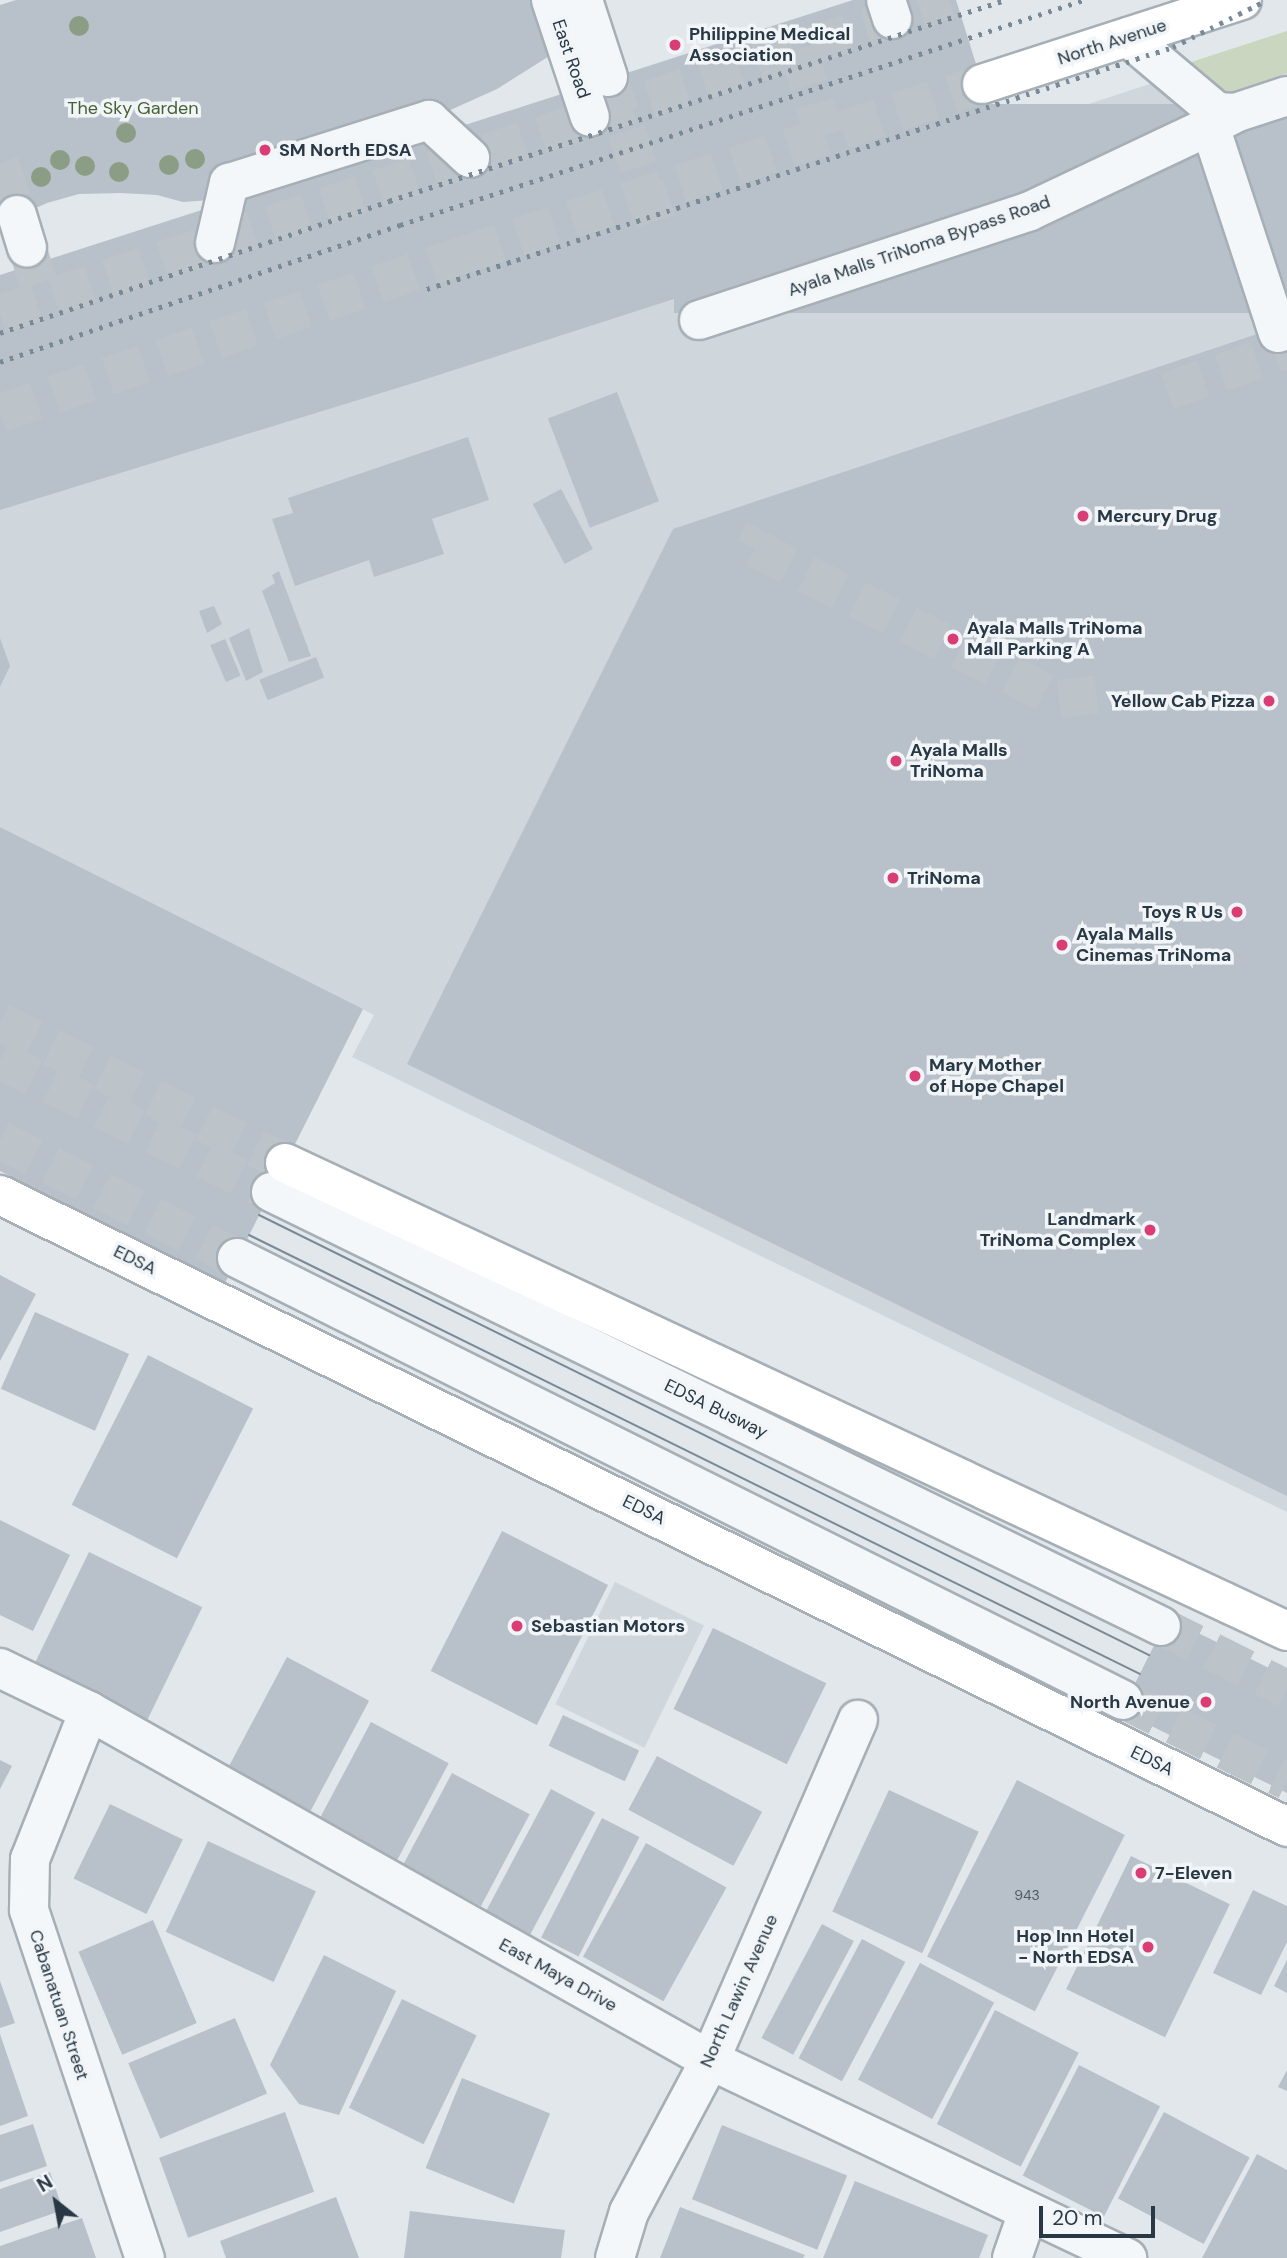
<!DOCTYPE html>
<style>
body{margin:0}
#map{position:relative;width:1287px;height:2258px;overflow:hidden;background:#e1e7eb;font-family:"DM Sans",sans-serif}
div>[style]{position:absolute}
.built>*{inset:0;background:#cfd7dd;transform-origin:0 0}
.green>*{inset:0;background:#cbd6c1}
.building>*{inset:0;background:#b8c1c9;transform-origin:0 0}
.minor-tunnel>*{height:38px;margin-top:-19px;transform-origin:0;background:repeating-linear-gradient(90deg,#bcc4ca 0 38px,transparent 0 57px)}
.major-tunnel>*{height:38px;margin-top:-19px;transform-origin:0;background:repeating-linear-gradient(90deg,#bcc4ca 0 38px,transparent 0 57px)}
.highway-tunnel>*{height:38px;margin-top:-19px;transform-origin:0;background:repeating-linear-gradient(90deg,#bcc4ca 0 38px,transparent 0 57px)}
.roads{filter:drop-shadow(2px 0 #a6afb6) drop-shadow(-2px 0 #a6afb6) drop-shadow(0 2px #a6afb6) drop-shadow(0 -2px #a6afb6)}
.minor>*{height:38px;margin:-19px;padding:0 19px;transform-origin:19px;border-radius:19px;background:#f4f7f9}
.major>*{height:38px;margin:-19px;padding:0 19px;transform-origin:19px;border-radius:19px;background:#fff}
.highway>*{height:38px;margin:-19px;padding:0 19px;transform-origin:19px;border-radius:19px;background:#fff}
.tram>*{height:2px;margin:-1px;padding:0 1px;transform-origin:1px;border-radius:1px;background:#798a96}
.rail>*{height:5px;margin-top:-2.5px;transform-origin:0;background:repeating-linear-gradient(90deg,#798a96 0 3.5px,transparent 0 10.5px)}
.trees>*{width:20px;height:20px;margin:-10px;border-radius:50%;background:#8c9d86}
.dots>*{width:19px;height:19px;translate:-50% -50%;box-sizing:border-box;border:4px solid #f1f5f8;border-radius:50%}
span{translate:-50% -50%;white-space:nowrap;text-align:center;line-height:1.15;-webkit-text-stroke:7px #f1f5f8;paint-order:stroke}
.number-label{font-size:14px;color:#4c5a65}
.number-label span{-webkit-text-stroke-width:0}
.poi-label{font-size:18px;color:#283844;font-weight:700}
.left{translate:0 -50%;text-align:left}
.right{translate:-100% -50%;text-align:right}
.street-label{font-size:18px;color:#283844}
.park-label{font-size:18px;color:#466134}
.north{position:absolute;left:21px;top:2167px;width:70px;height:70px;-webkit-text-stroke:5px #f1f5f8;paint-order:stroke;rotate:329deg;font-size:19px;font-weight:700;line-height:28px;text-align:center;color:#283844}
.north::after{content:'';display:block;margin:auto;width:24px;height:32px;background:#283844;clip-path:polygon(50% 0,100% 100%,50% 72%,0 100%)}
.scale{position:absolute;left:1039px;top:2206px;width:116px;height:32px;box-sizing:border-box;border:4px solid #283844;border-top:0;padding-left:9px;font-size:21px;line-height:24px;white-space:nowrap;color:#283844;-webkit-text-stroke:5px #f1f5f8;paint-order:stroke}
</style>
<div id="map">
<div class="built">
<div style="clip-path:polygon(1287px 39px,1287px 1512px,352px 1057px,374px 1015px,0 827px,0 461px)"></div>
<div style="left:615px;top:1582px;width:99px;height:136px;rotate:26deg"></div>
</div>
<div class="green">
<div style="clip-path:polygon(1287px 31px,1287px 73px,1217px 97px,1179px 66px)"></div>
</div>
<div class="building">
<div style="clip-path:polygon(16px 0,531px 0,551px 55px,497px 89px,395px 135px,211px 200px,183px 202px,157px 195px,121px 193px,79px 194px,47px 203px,0 224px,0 5px)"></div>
<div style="clip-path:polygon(853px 0,956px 0,1015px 189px,420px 381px,0 510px,0 275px)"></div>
<div style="left:1287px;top:104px;width:209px;height:613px;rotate:90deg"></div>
<div style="clip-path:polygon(1287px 324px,1287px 1496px,407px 1064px,673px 529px)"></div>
<div style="left:617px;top:392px;width:117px;height:74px;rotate:69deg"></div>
<div style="clip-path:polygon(468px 437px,489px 500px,432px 519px,444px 554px,374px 577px,369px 560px,295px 586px,272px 519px,293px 513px,288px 498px)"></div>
<div style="left:561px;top:489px;width:68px;height:32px;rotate:62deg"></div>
<div style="clip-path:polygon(279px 571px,311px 656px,289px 662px,262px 591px,275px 583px,272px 575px)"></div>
<div style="clip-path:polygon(214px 606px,222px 624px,207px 633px,199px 611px)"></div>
<div style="clip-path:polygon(249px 628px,263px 672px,246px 681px,229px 638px)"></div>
<div style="clip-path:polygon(0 638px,10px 666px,0 687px)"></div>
<div style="left:225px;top:639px;width:40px;height:16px;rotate:67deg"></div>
<div style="left:316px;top:657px;width:22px;height:61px;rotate:68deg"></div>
<div style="clip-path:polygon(0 827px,363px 1009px,225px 1283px,0 1171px)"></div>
<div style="clip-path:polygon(0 1275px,36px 1294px,0 1361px)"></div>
<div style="left:35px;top:1312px;width:103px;height:84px;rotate:24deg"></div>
<div style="left:148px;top:1355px;width:118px;height:168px;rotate:27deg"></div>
<div style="clip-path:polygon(0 1520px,70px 1555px,33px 1631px,0 1615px)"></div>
<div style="left:502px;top:1531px;width:119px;height:157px;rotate:27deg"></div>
<div style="left:89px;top:1552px;width:126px;height:136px;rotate:26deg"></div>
<div style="clip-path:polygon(1168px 1618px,1287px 1677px,1287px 1793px,1121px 1711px)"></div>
<div style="left:713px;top:1628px;width:126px;height:90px;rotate:26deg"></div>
<div style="left:287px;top:1657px;width:93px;height:128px;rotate:28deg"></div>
<div style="left:563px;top:1715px;width:84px;height:34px;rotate:25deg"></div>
<div style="left:371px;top:1722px;width:88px;height:111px;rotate:28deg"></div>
<div style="left:657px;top:1756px;width:119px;height:61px;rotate:28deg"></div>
<div style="clip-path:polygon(0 1760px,12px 1766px,0 1789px)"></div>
<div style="left:452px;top:1773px;width:88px;height:104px;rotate:28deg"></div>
<div style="left:1017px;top:1780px;width:121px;height:198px;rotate:27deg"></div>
<div style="left:551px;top:1789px;width:50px;height:145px;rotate:28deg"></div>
<div style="left:889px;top:1790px;width:99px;height:134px;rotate:25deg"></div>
<div style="left:110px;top:1804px;width:81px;height:83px;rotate:26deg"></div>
<div style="left:602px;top:1818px;width:42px;height:134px;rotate:27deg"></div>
<div style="left:208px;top:1841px;width:119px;height:100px;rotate:25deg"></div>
<div style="left:646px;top:1843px;width:92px;height:130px;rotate:29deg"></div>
<div style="left:1131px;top:1856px;width:110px;height:148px;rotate:26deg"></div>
<div style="clip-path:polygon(1253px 1890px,1287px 1906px,1287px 1942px,1261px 1995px,1213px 1973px)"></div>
<div style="left:153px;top:1920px;width:112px;height:81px;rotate:67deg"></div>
<div style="left:822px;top:1924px;width:36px;height:129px;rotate:28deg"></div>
<div style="left:862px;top:1939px;width:49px;height:135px;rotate:28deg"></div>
<div style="clip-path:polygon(324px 1955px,396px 1991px,339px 2115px,299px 2104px,270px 2065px)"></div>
<div style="clip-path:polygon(1287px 1960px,1287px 1993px,1274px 1986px)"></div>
<div style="left:920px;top:1963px;width:84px;height:132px;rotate:28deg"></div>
<div style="clip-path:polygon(0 1981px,15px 2023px,0 2028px)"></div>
<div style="left:402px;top:1999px;width:83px;height:121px;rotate:26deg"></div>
<div style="left:995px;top:2010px;width:94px;height:128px;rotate:27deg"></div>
<div style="left:235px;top:2018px;width:82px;height:116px;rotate:67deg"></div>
<div style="clip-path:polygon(0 2034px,28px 2116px,0 2126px)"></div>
<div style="left:1079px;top:2065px;width:91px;height:124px;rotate:27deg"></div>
<div style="clip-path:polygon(1287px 2070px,1287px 2091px,1278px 2087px)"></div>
<div style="left:462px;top:2078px;width:95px;height:97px;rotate:22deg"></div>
<div style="left:285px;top:2112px;width:85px;height:134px;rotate:70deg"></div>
<div style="left:1164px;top:2112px;width:97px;height:98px;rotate:28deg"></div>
<div style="clip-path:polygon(33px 2124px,47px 2166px,0 2182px,0 2135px)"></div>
<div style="left:722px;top:2125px;width:135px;height:80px;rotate:22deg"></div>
<div style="clip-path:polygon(1257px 2154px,1287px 2170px,1287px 2258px,1202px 2258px)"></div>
<div style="clip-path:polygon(50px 2172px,63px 2210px,0 2232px,0 2189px)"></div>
<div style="clip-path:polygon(855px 2181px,988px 2235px,979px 2258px,823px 2258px)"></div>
<div style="clip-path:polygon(336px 2197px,359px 2258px,226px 2258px,220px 2241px)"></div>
<div style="clip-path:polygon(680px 2207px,805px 2255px,803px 2258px,660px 2258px)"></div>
<div style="clip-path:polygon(410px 2211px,565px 2230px,561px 2258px,404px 2258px)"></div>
<div style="clip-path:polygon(82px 2218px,96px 2258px,0 2258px,0 2246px)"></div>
</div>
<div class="minor-tunnel">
<div style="left:608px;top:77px;width:159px;rotate:71.3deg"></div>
<div style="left:0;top:163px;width:55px;rotate:71.9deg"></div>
<div style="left:27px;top:247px;width:56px;rotate:72.2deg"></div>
<div style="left:1167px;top:391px;width:127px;rotate:-18.9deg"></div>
<div style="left:764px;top:531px;width:20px;rotate:117deg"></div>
<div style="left:755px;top:549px;width:339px;rotate:26.3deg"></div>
<div style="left:1059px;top:699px;width:38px;rotate:-7deg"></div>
<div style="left:0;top:1060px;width:301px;rotate:26deg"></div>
<div style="left:0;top:1140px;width:265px;rotate:26.5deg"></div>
<div style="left:1161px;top:1626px;width:141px;rotate:26.6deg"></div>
<div style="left:1123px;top:1700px;width:183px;rotate:26.3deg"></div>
</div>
<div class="major-tunnel">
<div style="left:798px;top:49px;width:90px;rotate:73.2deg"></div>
<div style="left:0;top:314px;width:1000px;rotate:-18.31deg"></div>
<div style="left:0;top:413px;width:490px;rotate:-18.8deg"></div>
<div style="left:464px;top:255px;width:545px;rotate:-18.27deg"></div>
</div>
<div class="highway-tunnel">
<div style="left:0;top:1022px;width:318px;rotate:26.3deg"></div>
</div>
<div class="roads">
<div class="minor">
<div style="left:551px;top:0;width:123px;rotate:71.6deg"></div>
<div style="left:583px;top:0;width:81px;rotate:72deg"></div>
<div style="left:886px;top:0;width:20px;rotate:72deg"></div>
<div style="left:1128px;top:37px;width:116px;rotate:40.1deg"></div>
<div style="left:1217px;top:112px;width:18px;rotate:3deg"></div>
<div style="left:17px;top:215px;width:34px;rotate:73deg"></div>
<div style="left:215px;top:243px;width:62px;rotate:-76.9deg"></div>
<div style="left:229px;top:183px;width:210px;rotate:-17.5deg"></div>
<div style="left:429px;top:120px;width:56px;rotate:42.8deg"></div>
<div style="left:699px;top:320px;width:348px;rotate:-18.2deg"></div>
<div style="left:1030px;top:211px;width:199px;rotate:-25.3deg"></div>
<div style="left:1278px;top:333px;width:218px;rotate:-108.2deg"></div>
<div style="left:1210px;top:126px;width:28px;rotate:-27deg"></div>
<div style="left:1235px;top:113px;width:55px;rotate:-18.1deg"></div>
<div style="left:271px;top:1192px;width:990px;rotate:26deg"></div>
<div style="left:237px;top:1258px;width:990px;rotate:26.51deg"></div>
<div style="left:0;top:1668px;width:99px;rotate:25.8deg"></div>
<div style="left:89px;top:1711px;width:712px;rotate:29.34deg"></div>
<div style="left:710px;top:2060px;width:462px;rotate:25.4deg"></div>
<div style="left:89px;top:1711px;width:159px;rotate:111.7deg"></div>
<div style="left:30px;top:1859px;width:51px;rotate:91.1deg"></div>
<div style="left:29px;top:1910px;width:367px;rotate:71.6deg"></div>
<div style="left:615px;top:2258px;width:48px;rotate:-73.1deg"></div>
<div style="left:629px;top:2212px;width:172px;rotate:-61.9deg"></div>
<div style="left:710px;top:2060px;width:371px;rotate:-66.5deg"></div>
<div style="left:1012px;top:2258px;width:49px;rotate:-70.8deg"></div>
</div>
<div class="major">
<div style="left:982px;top:84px;width:273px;rotate:-17.9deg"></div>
</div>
<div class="highway">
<div style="left:285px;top:1163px;width:1106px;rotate:25.04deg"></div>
<div style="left:0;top:1195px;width:1434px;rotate:26.15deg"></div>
</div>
</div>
<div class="tram">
<div style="left:259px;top:1215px;width:993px;rotate:26.31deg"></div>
<div style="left:249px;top:1235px;width:993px;rotate:26.23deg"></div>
</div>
<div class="rail">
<div style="left:427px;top:289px;width:784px;rotate:-17.97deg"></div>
<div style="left:1173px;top:47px;width:105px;rotate:-26.6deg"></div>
<div style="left:0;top:333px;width:411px;rotate:-18.7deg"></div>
<div style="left:389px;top:201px;width:648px;rotate:-18.07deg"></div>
<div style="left:0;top:362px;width:423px;rotate:-18.9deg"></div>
<div style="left:400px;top:225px;width:720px;rotate:-18.21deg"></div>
</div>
<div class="trees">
<div style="left:79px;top:26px"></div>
<div style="left:126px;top:133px"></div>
<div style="left:195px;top:159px"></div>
<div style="left:60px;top:160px"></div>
<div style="left:169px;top:165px"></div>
<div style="left:85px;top:166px"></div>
<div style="left:119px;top:172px"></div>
<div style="left:41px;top:177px"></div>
</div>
<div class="dots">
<div style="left:675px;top:45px;background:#da3c74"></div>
<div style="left:265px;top:150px;background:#da3c74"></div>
<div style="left:1083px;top:516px;background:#da3c74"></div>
<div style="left:953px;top:639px;background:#da3c74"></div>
<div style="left:1269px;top:701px;background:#da3c74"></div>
<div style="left:896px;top:761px;background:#da3c74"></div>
<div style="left:893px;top:878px;background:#da3c74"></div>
<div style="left:1237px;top:912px;background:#da3c74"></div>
<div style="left:1062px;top:945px;background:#da3c74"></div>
<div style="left:915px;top:1076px;background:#da3c74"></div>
<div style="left:1150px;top:1230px;background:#da3c74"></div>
<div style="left:517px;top:1626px;background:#da3c74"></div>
<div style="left:1206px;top:1702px;background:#da3c74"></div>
<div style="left:1141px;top:1873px;background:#da3c74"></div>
<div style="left:1148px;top:1947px;background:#da3c74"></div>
</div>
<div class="number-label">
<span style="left:1027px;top:1895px">943</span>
</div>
<div class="poi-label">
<span class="left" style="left:689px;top:45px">Philippine Medical<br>Association</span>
<span class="left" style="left:279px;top:150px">SM North EDSA</span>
<span class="left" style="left:1097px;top:516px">Mercury Drug</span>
<span class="left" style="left:967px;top:639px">Ayala Malls TriNoma<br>Mall Parking A</span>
<span class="right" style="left:1255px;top:701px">Yellow Cab Pizza</span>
<span class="left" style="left:910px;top:761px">Ayala Malls<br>TriNoma</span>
<span class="left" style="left:907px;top:878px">TriNoma</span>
<span class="right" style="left:1223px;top:912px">Toys R Us</span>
<span class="left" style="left:1076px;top:945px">Ayala Malls<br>Cinemas TriNoma</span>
<span class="left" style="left:929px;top:1076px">Mary Mother<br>of Hope Chapel</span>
<span class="right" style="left:1136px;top:1230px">Landmark<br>TriNoma Complex</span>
<span class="left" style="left:531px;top:1626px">Sebastian Motors</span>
<span class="right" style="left:1190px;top:1702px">North Avenue</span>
<span class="left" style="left:1155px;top:1873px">7-Eleven</span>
<span class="right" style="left:1134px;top:1947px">Hop Inn Hotel<br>- North EDSA</span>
</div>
<div class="street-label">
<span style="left:1112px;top:42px;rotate:-18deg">North Avenue</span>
<span style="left:571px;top:59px;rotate:71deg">East Road</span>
<span style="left:919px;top:246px;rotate:-19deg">Ayala Malls TriNoma Bypass Road</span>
<span style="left:135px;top:1260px;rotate:26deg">EDSA</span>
<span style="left:716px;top:1409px;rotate:26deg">EDSA Busway</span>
<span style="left:644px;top:1510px;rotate:26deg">EDSA</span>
<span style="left:1152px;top:1761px;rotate:26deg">EDSA</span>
<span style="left:558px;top:1975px;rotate:29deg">East Maya Drive</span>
<span style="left:739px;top:1991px;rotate:-66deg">North Lawin Avenue</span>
<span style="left:59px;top:2005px;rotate:72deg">Cabanatuan Street</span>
</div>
<div class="park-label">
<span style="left:133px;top:108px">The Sky Garden</span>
</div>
<div class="north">N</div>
<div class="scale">20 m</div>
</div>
